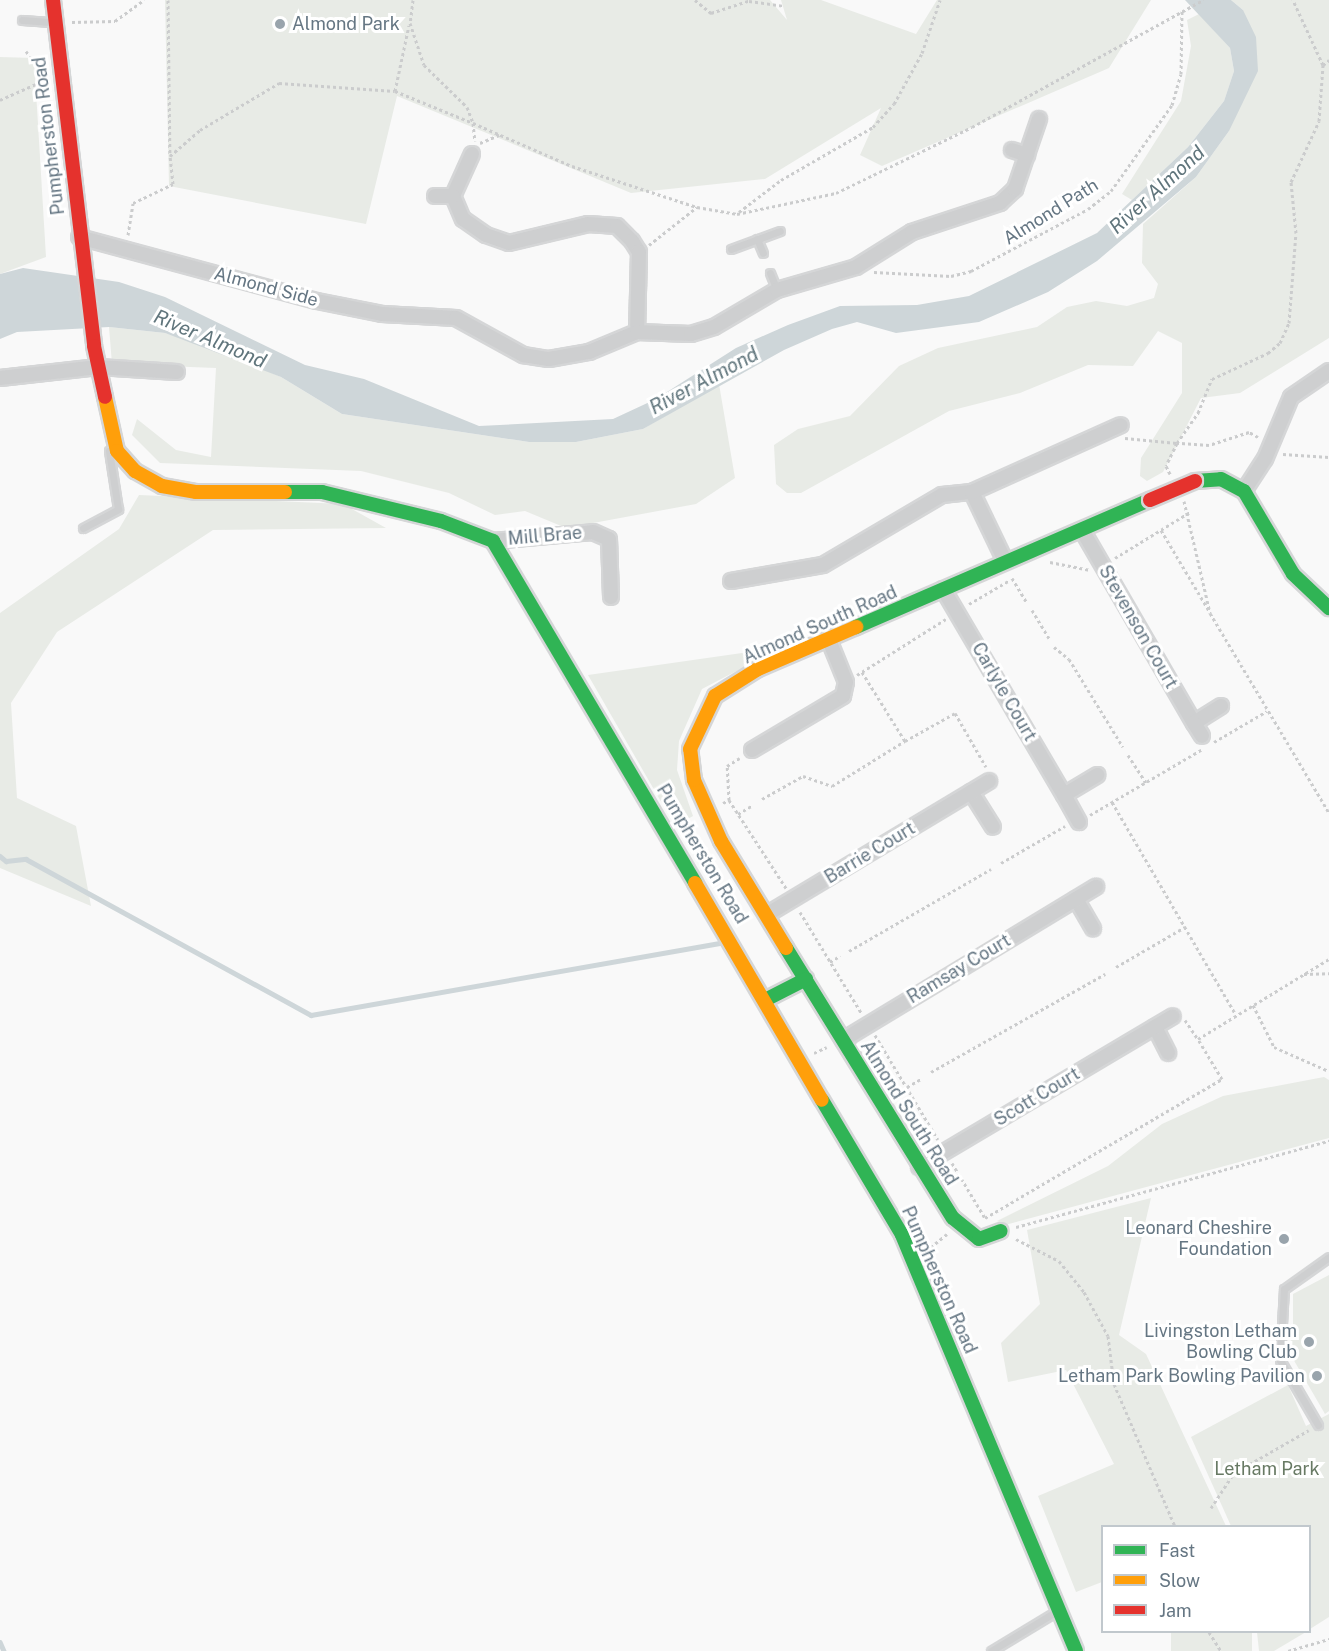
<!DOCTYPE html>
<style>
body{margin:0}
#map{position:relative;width:1329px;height:1651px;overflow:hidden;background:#f9f9f9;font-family:"Public Sans",sans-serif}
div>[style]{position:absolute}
.green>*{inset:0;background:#e8ebe6;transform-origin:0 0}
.water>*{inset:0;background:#ced6d9}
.stream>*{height:4.5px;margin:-2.25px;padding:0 2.25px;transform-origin:2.25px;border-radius:2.25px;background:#ced6d9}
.path>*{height:3px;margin-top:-1.5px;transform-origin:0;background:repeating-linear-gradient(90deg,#cbcccd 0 3px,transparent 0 6px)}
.roads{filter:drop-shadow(2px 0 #d5d6d7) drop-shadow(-2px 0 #d5d6d7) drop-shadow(0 2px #d5d6d7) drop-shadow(0 -2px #d5d6d7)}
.lane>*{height:7px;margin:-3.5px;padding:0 3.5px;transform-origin:3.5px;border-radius:3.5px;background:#cecfd0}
.street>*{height:14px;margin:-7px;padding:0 7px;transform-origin:7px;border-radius:7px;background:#cecfd0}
.fast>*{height:14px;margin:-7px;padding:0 7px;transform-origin:7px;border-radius:7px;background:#30b455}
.slow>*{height:14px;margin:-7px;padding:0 7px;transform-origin:7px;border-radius:7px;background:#ff9f0a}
.jam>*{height:14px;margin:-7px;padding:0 7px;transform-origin:7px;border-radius:7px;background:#e5322d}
.bridges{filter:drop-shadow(2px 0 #d5d6d7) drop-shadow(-2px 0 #d5d6d7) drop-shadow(0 2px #d5d6d7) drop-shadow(0 -2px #d5d6d7)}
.jam-bridge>*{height:14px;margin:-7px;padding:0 7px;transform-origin:7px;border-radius:7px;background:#e5322d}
.dots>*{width:16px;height:16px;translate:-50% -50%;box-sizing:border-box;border:3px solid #fff;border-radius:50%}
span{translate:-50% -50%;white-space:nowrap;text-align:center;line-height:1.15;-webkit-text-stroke:6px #fff;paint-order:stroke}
.poi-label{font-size:18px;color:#657683}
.left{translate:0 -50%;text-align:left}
.right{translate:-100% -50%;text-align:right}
.street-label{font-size:18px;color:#657683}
.park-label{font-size:18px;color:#687a64}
.water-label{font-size:20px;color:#60757c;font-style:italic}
.legend{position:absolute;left:1101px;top:1525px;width:210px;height:108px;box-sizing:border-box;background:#fff;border:2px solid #c1c8cd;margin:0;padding:8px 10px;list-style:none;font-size:18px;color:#657683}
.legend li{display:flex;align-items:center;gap:12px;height:30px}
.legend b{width:30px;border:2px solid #c1c8cd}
</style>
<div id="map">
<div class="green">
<div style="clip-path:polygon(165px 0,770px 0,787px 20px,781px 0,821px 0,916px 34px,937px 0,1151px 0,1109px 68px,882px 166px,860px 155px,881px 108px,765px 179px,631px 193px,397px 96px,366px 224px,169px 186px)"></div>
<div style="clip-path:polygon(1231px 0,1329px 0,1329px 338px,1240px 393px,1201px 398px,1163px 472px,1147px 481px,1140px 476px,1141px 458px,1182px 393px,1182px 343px,1158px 331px,1133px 366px,1088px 365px,1020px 393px,949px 411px,801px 493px,787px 493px,776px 484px,774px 445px,798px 429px,850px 416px,899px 366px,938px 348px,1037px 327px,1067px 307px,1096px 301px,1127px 306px,1154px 298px,1158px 284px,1142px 263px,1143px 224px,1196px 177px,1229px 131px,1243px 10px)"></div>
<div style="clip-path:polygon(1199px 14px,1230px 48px,1234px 71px,1224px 101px,1188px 147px,1132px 200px,1122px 194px,1181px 101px,1191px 46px,1187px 20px)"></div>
<div style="clip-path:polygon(0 57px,34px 58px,46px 257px,0 274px)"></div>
<div style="clip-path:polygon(109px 327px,165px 333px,216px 349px,281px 377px,342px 414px,529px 442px,576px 442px,643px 429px,719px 384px,735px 478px,696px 504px,566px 528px,525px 511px,495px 515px,449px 493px,361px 471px,160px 463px,132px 435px,137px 419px,176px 450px,211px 457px,216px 368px,112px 364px)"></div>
<div style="clip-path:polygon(139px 495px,343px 504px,386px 528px,213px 530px,57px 632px,11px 703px,17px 798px,76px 826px,91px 906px,0 868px,0 613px,119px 529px)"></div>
<div style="clip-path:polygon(749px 652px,746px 666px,702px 689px,679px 741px,677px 770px,693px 816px,675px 826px,588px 675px)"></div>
<div style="clip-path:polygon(1324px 1077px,1329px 1080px,1329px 1138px,1005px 1225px,997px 1221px,1108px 1166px,1162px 1124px,1223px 1096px)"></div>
<div style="clip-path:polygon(1151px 1198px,1119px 1335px,1146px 1354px,1226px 1526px,1102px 1526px,1102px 1582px,1076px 1592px,1038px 1496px,1114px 1464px,1066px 1370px,1008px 1382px,1001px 1343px,1040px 1304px,1027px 1230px)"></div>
<div style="clip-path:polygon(1329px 1275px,1329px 1411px,1325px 1414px,1285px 1345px,1293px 1339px,1293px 1294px)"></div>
<div style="clip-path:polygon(1288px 1385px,1306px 1426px,1329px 1414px,1329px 1617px,1310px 1629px,1310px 1526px,1231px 1526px,1191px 1437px)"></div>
<div style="left:1171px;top:1632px;width:81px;height:21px"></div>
<div style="clip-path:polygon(1257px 1632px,1306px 1632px,1274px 1651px,1259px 1651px)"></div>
</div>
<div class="water">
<div style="clip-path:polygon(1185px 0,1231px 0,1243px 10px,1256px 37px,1258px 71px,1229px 131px,1196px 177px,1097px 261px,1048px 292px,979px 322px,896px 333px,857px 322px,832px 329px,784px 350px,643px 429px,576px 442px,529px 442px,342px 414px,281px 377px,165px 333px,109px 327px,17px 332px,0 339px,0 274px,23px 268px,119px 282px,165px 297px,305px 365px,364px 379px,479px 426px,613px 419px,656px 399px,736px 348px,788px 325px,840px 306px,917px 305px,969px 296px,1097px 233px,1188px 147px,1224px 101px,1234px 71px,1230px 48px)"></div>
</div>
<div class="stream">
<div style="left:0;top:856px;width:8px;rotate:40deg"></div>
<div style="left:6px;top:861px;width:20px;rotate:-6deg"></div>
<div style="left:26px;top:859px;width:325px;rotate:28.7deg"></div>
<div style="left:311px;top:1015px;width:416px;rotate:-10deg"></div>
<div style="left:0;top:1642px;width:10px;rotate:66deg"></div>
</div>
<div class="path">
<div style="left:168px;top:0;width:156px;rotate:89.3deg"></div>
<div style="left:413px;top:0;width:23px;rotate:97deg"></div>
<div style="left:410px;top:23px;width:44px;rotate:71.6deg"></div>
<div style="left:424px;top:65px;width:60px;rotate:44.3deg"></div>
<div style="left:467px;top:107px;width:17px;rotate:69deg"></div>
<div style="left:473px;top:123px;width:108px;rotate:23.5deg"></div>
<div style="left:572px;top:166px;width:132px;rotate:18.2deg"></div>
<div style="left:697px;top:207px;width:41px;rotate:9.9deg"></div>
<div style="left:737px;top:214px;width:101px;rotate:-12deg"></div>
<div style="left:836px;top:193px;width:151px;rotate:-25.9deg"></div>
<div style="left:972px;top:127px;width:264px;rotate:-28.8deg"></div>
<div style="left:695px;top:0;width:21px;rotate:39deg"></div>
<div style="left:711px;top:13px;width:40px;rotate:-18deg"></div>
<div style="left:749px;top:1px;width:35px;rotate:8deg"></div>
<div style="left:72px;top:22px;width:43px;rotate:-1.3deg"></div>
<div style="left:115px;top:21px;width:36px;rotate:-36deg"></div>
<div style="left:26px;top:51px;width:32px;rotate:55deg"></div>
<div style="left:1323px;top:65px;width:8px;rotate:-40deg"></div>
<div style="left:395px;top:91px;width:67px;rotate:-78deg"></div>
<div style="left:0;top:100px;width:49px;rotate:-24deg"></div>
<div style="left:480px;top:143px;width:21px;rotate:-23deg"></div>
<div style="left:739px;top:212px;width:53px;rotate:-37.3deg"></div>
<div style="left:781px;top:180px;width:106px;rotate:-29.9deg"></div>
<div style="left:873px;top:127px;width:31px;rotate:-48deg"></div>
<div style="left:894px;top:104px;width:58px;rotate:-61.2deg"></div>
<div style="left:922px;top:53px;width:56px;rotate:-71.2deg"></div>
<div style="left:128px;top:235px;width:32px;rotate:-81deg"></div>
<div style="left:133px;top:203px;width:44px;rotate:-25.4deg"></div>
<div style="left:173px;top:184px;width:28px;rotate:-96deg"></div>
<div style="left:170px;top:156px;width:40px;rotate:-41deg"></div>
<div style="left:200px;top:130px;width:92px;rotate:-30.7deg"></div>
<div style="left:279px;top:83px;width:116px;rotate:3.9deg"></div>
<div style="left:395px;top:91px;width:84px;rotate:22.3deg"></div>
<div style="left:473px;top:123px;width:18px;rotate:84deg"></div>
<div style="left:649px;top:245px;width:61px;rotate:-38.4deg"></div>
<div style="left:874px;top:272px;width:77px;rotate:3deg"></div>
<div style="left:951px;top:276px;width:21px;rotate:-14deg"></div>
<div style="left:971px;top:271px;width:132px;rotate:-27.9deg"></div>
<div style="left:1088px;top:209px;width:29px;rotate:-38deg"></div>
<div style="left:1111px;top:191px;width:105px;rotate:-54.7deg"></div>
<div style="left:1172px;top:105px;width:32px;rotate:-74deg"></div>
<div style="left:1181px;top:74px;width:63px;rotate:-89.1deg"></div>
<div style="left:1258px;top:437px;width:10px;rotate:-151deg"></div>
<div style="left:1249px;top:432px;width:42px;rotate:162deg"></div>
<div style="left:1209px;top:445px;width:32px;rotate:-176deg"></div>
<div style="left:1177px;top:443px;width:37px;rotate:-55deg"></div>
<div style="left:1198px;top:413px;width:37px;rotate:-68deg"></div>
<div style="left:1212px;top:379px;width:62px;rotate:-24.9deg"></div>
<div style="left:1268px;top:353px;width:16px;rotate:-40deg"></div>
<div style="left:1280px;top:343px;width:22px;rotate:-66deg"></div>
<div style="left:1289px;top:323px;width:90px;rotate:-85.6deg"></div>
<div style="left:1296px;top:233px;width:51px;rotate:-95.6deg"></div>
<div style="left:1291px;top:182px;width:67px;rotate:-65.3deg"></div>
<div style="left:1319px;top:121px;width:56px;rotate:-85.9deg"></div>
<div style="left:1323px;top:65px;width:72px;rotate:-114.8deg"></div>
<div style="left:1125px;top:438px;width:52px;rotate:5.5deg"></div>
<div style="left:1177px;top:443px;width:25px;rotate:116deg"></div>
<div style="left:1166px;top:466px;width:9px;rotate:63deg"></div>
<div style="left:1283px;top:454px;width:46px;rotate:3.7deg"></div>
<div style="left:1184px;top:501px;width:115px;rotate:76.9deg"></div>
<div style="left:1210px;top:613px;width:233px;rotate:59.2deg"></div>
<div style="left:1161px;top:530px;width:94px;rotate:59.3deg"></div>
<div style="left:1115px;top:558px;width:88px;rotate:-31.5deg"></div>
<div style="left:1050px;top:562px;width:41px;rotate:11.3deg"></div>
<div style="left:1012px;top:578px;width:27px;rotate:59deg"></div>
<div style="left:969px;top:604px;width:48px;rotate:-30.3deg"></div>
<div style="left:1032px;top:610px;width:33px;rotate:59deg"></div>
<div style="left:1054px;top:647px;width:19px;rotate:39deg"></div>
<div style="left:1069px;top:659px;width:103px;rotate:58.5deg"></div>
<div style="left:862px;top:672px;width:81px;rotate:58.1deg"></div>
<div style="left:905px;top:741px;width:57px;rotate:-29.2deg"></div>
<div style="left:955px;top:713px;width:62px;rotate:60.1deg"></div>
<div style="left:857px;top:675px;width:105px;rotate:-32.2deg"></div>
<div style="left:1214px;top:742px;width:61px;rotate:-30.3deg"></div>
<div style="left:1128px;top:755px;width:33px;rotate:57deg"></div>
<div style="left:762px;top:799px;width:47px;rotate:-29.3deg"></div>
<div style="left:803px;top:776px;width:31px;rotate:19deg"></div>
<div style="left:832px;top:786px;width:86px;rotate:-31.7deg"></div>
<div style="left:729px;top:800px;width:105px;rotate:57.1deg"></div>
<div style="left:1112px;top:802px;width:246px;rotate:59.8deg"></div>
<div style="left:723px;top:803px;width:7px;rotate:-27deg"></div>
<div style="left:729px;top:800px;width:34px;rotate:-93deg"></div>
<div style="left:727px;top:766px;width:15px;rotate:-32deg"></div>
<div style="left:738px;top:814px;width:17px;rotate:-31deg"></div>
<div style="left:1090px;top:815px;width:129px;rotate:-30.4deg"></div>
<div style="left:683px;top:830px;width:14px;rotate:-34deg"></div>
<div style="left:1001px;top:863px;width:74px;rotate:-30deg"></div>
<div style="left:800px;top:912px;width:119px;rotate:58.7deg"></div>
<div style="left:849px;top:951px;width:164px;rotate:-30deg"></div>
<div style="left:830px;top:962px;width:12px;rotate:-31deg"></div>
<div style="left:1116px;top:967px;width:80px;rotate:-30.1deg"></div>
<div style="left:1304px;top:974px;width:25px;rotate:-2deg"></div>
<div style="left:1253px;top:1005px;width:47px;rotate:63.4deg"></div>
<div style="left:1274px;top:1047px;width:60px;rotate:23.6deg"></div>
<div style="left:1185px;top:1020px;width:23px;rotate:56deg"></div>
<div style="left:1198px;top:1039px;width:153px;rotate:-31.4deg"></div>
<div style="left:875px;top:1035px;width:122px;rotate:59deg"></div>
<div style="left:814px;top:1053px;width:14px;rotate:-25deg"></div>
<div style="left:931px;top:1072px;width:200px;rotate:-29.4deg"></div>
<div style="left:907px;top:1087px;width:16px;rotate:-30deg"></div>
<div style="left:952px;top:1163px;width:64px;rotate:59deg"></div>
<div style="left:985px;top:1218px;width:275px;rotate:-30.4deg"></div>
<div style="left:1222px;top:1079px;width:47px;rotate:-121deg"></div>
<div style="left:1016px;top:1227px;width:325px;rotate:-15.4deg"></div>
<div style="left:1016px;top:1239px;width:48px;rotate:27.1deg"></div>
<div style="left:1059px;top:1261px;width:40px;rotate:51deg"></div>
<div style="left:1084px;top:1292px;width:50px;rotate:61.4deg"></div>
<div style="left:1108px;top:1336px;width:48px;rotate:82.9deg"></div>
<div style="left:1114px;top:1384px;width:155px;rotate:66.8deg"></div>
<div style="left:926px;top:1251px;width:27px;rotate:-39deg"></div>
<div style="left:1211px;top:1508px;width:42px;rotate:-56.7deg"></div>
<div style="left:1234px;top:1473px;width:86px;rotate:-29.8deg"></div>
<div style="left:1209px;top:1632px;width:22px;rotate:58deg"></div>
<div style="left:1288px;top:1651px;width:43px;rotate:-16.3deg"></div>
</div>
<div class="roads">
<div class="lane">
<div style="left:22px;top:20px;width:32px;rotate:4deg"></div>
<div style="left:757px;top:239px;width:15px;rotate:67deg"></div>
<div style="left:731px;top:249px;width:52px;rotate:-20.2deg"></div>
<div style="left:770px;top:273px;width:18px;rotate:68deg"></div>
<div style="left:83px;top:528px;width:40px;rotate:-28deg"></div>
<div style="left:118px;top:509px;width:59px;rotate:-98.8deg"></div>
<div style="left:1318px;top:1425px;width:75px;rotate:-120.3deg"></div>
<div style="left:1280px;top:1360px;width:71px;rotate:-86.8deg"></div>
<div style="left:1284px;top:1289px;width:55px;rotate:-35.4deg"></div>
<div style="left:991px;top:1651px;width:77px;rotate:-31.2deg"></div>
</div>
<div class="street">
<div style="left:1012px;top:150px;width:16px;rotate:18deg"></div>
<div style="left:472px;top:154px;width:46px;rotate:114.3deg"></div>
<div style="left:453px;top:196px;width:25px;rotate:67deg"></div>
<div style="left:463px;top:219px;width:28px;rotate:35deg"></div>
<div style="left:486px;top:235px;width:24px;rotate:19deg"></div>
<div style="left:509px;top:243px;width:81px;rotate:-13.5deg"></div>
<div style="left:588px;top:224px;width:29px;rotate:4deg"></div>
<div style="left:617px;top:226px;width:21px;rotate:45deg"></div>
<div style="left:632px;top:241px;width:13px;rotate:58deg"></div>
<div style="left:639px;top:252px;width:80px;rotate:91.4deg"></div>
<div style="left:435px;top:196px;width:18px"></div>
<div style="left:79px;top:237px;width:246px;rotate:15.1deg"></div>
<div style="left:317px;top:301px;width:66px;rotate:11.3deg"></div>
<div style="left:382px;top:314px;width:74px;rotate:3.1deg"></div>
<div style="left:456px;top:318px;width:77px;rotate:28.9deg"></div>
<div style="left:523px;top:355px;width:26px;rotate:9deg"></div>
<div style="left:549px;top:359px;width:41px;rotate:-9.9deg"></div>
<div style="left:589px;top:352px;width:52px;rotate:-22.6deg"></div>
<div style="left:637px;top:332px;width:54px;rotate:2.1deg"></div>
<div style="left:691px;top:334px;width:24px;rotate:-17deg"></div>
<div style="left:714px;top:327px;width:73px;rotate:-30.4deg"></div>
<div style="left:777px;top:290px;width:82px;rotate:-16.2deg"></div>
<div style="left:856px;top:267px;width:66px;rotate:-32deg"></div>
<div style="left:912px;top:232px;width:93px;rotate:-18.2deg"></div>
<div style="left:1000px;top:203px;width:21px;rotate:-43deg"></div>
<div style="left:1015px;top:189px;width:74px;rotate:-71.1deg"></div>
<div style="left:0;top:378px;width:99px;rotate:-6.4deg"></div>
<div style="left:98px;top:367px;width:79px;rotate:3.6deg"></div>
<div style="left:1244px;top:491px;width:38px;rotate:-57deg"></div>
<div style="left:1265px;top:459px;width:67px;rotate:-67.2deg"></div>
<div style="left:1291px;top:397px;width:46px;rotate:-34.4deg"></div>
<div style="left:972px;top:492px;width:76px;rotate:64.4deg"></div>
<div style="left:1082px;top:530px;width:223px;rotate:59.9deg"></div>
<div style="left:1194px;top:723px;width:32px;rotate:-32deg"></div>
<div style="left:493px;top:541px;width:100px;rotate:-5.1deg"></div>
<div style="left:593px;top:532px;width:17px;rotate:24deg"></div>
<div style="left:609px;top:539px;width:58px;rotate:88deg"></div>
<div style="left:731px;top:581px;width:93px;rotate:-9.9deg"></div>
<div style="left:823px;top:565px;width:138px;rotate:-30.5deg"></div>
<div style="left:942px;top:495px;width:30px;rotate:-6deg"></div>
<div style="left:972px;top:492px;width:163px;rotate:-24.2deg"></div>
<div style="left:943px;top:589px;width:239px;rotate:59.6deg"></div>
<div style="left:1064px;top:795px;width:39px;rotate:-31deg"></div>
<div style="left:1194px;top:723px;width:15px;rotate:58deg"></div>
<div style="left:752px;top:750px;width:106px;rotate:-30.7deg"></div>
<div style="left:843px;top:696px;width:14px;rotate:-78deg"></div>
<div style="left:846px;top:682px;width:45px;rotate:-112deg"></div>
<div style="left:971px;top:792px;width:41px;rotate:57.8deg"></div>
<div style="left:1064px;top:795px;width:31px;rotate:61deg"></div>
<div style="left:1076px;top:899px;width:34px;rotate:60deg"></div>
<div style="left:768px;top:914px;width:258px;rotate:-31deg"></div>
<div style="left:1155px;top:1027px;width:29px;rotate:63deg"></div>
<div style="left:843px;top:1040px;width:296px;rotate:-31.2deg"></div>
<div style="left:919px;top:1167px;width:295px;rotate:-30.7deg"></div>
</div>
<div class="fast">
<div style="left:1195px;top:481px;width:26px;rotate:-4deg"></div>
<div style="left:1221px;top:479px;width:26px;rotate:28deg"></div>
<div style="left:1244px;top:491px;width:96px;rotate:59.4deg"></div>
<div style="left:1293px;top:574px;width:50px;rotate:43.4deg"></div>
<div style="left:285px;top:492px;width:37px"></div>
<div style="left:322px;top:492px;width:122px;rotate:13.7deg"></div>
<div style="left:441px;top:521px;width:56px;rotate:21deg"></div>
<div style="left:493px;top:541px;width:397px;rotate:59.4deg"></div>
<div style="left:856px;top:627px;width:320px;rotate:-23.4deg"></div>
<div style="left:786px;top:948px;width:317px;rotate:58.3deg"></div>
<div style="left:953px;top:1218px;width:33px;rotate:39deg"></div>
<div style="left:979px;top:1239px;width:23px;rotate:-20deg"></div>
<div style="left:767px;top:999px;width:44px;rotate:-27.1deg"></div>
<div style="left:822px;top:1100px;width:157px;rotate:59.3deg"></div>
<div style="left:902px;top:1235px;width:451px;rotate:67.3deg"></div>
</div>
<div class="slow">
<div style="left:105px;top:397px;width:55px;rotate:77.5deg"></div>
<div style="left:117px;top:451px;width:27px;rotate:48deg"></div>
<div style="left:135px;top:471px;width:31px;rotate:29deg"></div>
<div style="left:162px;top:486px;width:35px;rotate:10deg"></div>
<div style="left:196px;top:492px;width:89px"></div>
<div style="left:695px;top:883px;width:251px;rotate:59.7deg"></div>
<div style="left:786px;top:948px;width:125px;rotate:-121.3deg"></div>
<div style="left:721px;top:841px;width:67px;rotate:-113.9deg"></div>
<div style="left:694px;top:780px;width:31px;rotate:-97deg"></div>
<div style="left:690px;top:749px;width:59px;rotate:-64.7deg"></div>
<div style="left:715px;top:696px;width:51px;rotate:-32.1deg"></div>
<div style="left:758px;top:669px;width:107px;rotate:-23.2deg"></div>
</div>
<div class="jam">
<div style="left:53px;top:0;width:348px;rotate:83.2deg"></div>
<div style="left:94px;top:346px;width:52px;rotate:77.8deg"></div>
</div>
</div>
<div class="bridges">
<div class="jam-bridge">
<div style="left:1150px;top:500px;width:49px;rotate:-22.9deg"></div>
</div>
</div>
<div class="dots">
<div style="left:280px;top:24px;background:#99a4ac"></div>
<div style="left:1284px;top:1239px;background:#99a4ac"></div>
<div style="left:1309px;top:1342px;background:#99a4ac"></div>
<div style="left:1317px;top:1376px;background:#99a4ac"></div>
</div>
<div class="poi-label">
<span class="left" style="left:292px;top:24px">Almond Park</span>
<span class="right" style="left:1272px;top:1239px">Leonard Cheshire<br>Foundation</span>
<span class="right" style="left:1297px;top:1342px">Livingston Letham<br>Bowling Club</span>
<span class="right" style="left:1305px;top:1376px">Letham Park Bowling Pavilion</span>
</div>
<div class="street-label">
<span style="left:49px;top:136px;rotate:-97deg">Pumpherston Road</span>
<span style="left:1051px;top:212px;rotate:-32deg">Almond Path</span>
<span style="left:266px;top:287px;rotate:15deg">Almond Side</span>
<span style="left:545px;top:536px;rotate:-5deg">Mill Brae</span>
<span style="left:820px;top:625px;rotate:-24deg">Almond South Road</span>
<span style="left:1138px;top:627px;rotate:60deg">Stevenson Court</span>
<span style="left:1004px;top:692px;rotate:60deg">Carlyle Court</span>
<span style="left:870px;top:853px;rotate:-31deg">Barrie Court</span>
<span style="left:702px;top:854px;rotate:59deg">Pumpherston Road</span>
<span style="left:959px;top:969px;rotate:-31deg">Ramsay Court</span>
<span style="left:1037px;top:1097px;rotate:-31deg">Scott Court</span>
<span style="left:909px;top:1113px;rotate:58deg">Almond South Road</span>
<span style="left:939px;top:1280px;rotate:66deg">Pumpherston Road</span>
</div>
<div class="park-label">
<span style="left:1267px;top:1469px">Letham Park</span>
</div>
<div class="water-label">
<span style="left:1157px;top:190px;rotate:-42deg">River Almond</span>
<span style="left:210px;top:339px;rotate:23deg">River Almond</span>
<span style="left:704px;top:381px;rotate:-28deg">River Almond</span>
</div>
<ul class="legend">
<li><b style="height:8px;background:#30b455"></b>Fast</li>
<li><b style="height:8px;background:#ff9f0a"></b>Slow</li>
<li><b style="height:8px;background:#e5322d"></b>Jam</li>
</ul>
</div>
